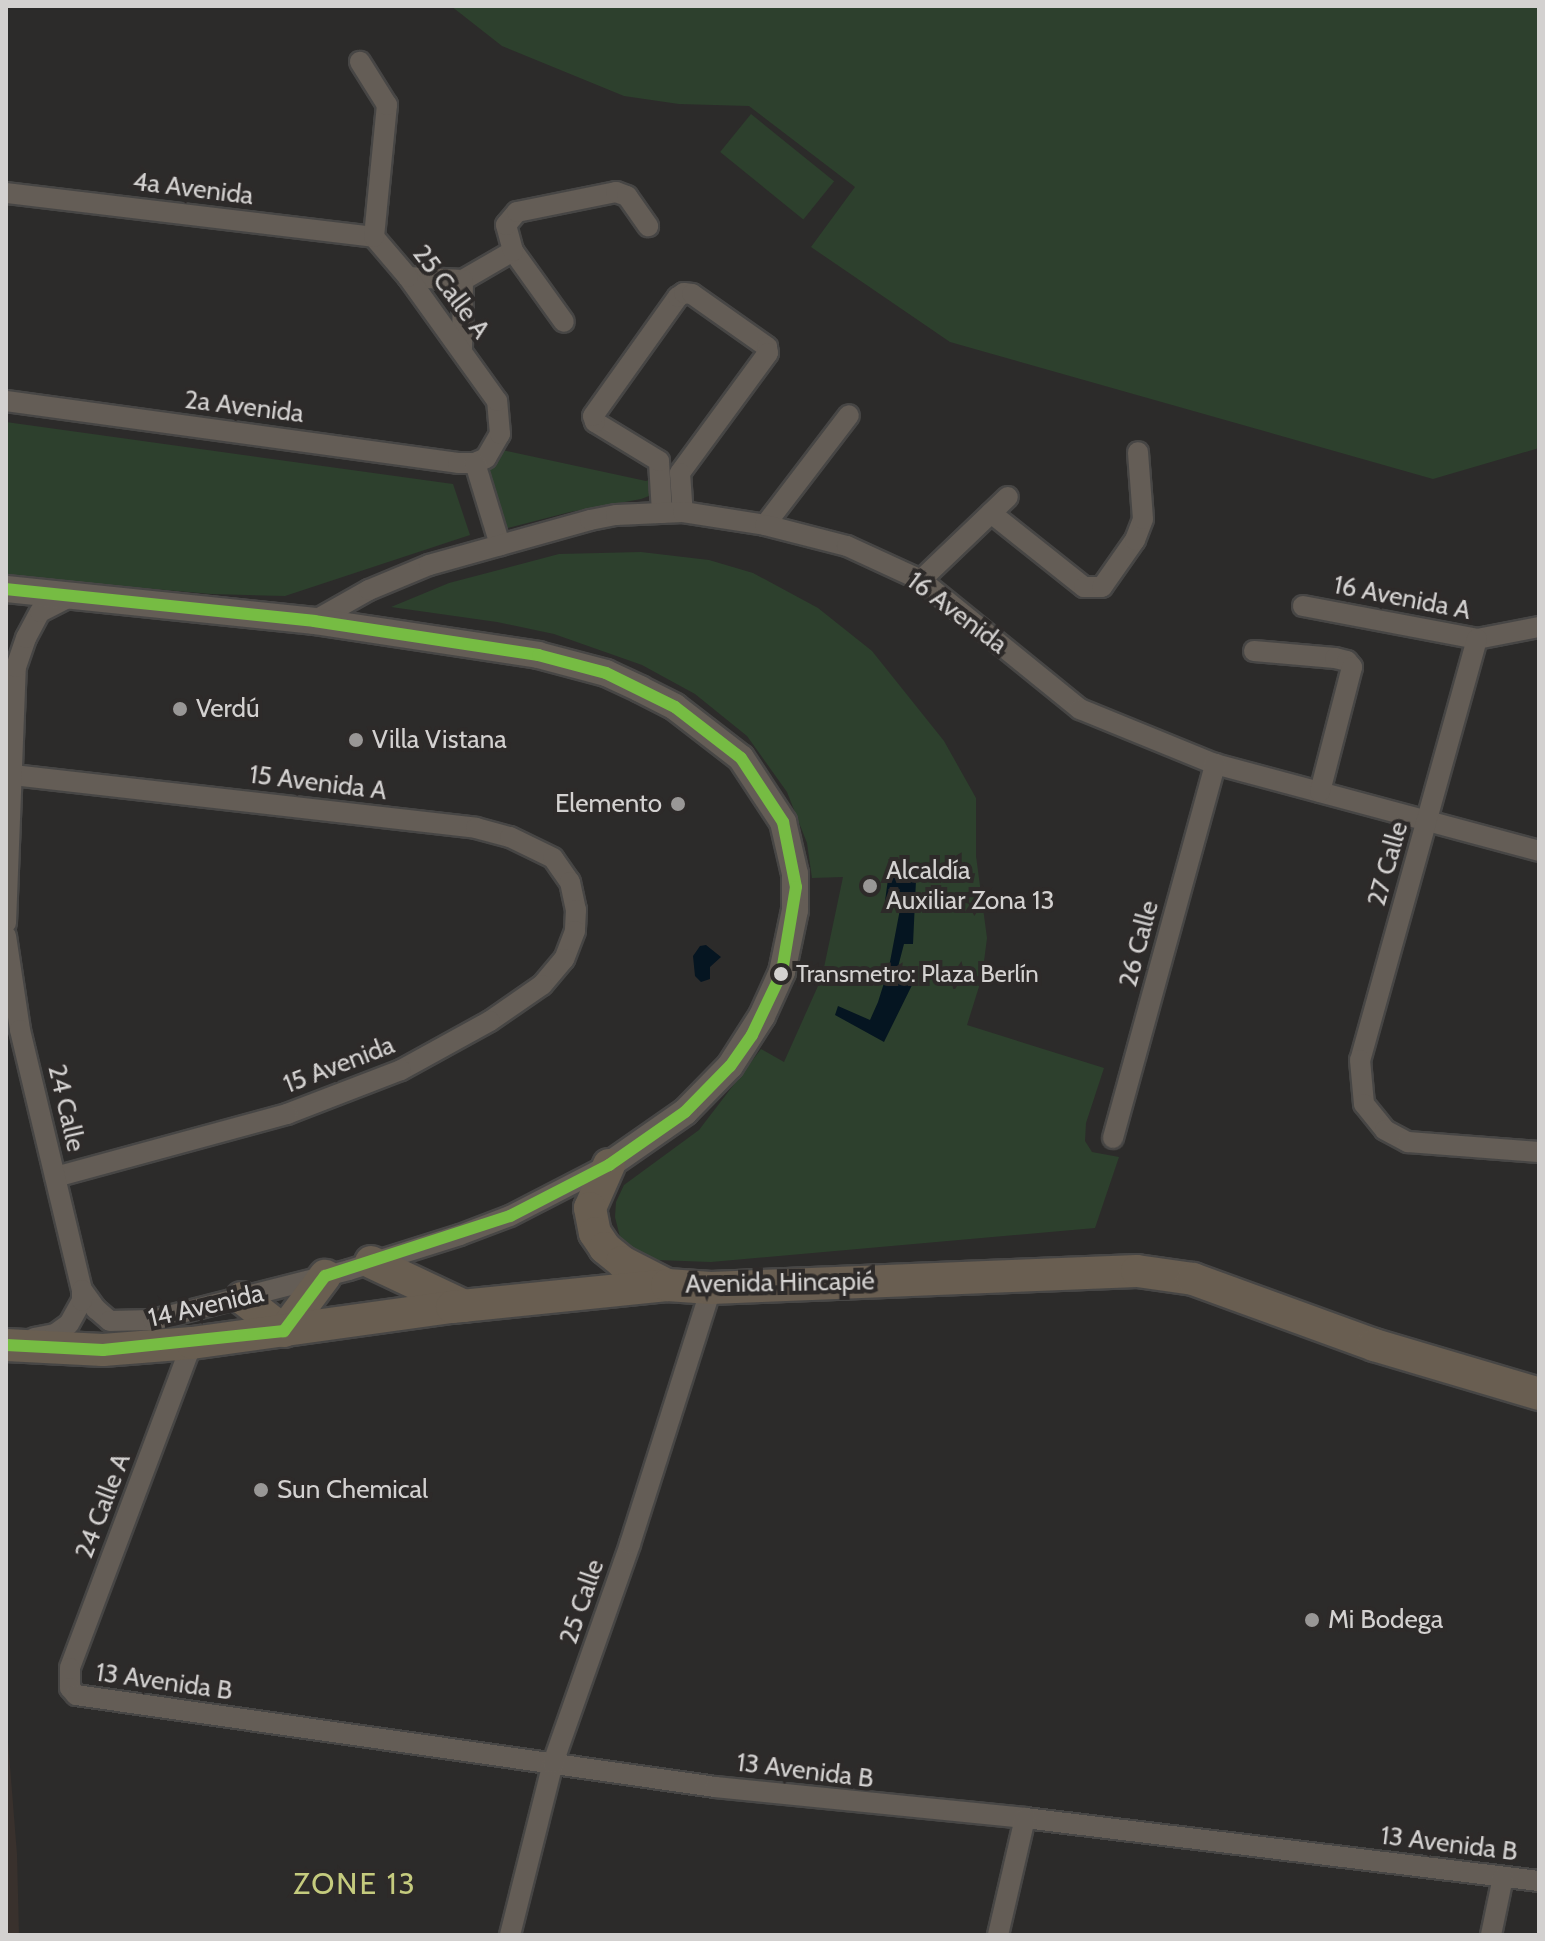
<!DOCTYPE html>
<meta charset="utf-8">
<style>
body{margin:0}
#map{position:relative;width:1545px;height:1941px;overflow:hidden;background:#2c2b2a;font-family:Cabin,sans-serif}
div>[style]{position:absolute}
.built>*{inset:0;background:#39312d}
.green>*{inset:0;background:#2d402d;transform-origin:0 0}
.water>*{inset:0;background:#051521}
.roads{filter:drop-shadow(2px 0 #474645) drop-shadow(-2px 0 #474645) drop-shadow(0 2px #474645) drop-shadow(0 -2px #474645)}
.minor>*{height:20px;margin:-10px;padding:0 10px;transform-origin:10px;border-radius:10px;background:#645d56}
.tertiary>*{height:26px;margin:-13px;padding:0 13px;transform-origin:13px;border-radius:13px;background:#645d56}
.primary>*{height:32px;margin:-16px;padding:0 16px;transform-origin:16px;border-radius:16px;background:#695e51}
.bus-1>*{height:12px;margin:-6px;padding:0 6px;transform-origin:6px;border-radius:6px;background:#76bc43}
.dots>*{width:22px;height:22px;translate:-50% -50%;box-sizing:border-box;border:4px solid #2d2a29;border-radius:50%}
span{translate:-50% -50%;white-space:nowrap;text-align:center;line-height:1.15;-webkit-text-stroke:8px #2d2a29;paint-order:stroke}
.bus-label{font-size:24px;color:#d3d1d0}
.left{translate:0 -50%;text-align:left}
.street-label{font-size:26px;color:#d3d1d0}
.poi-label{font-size:26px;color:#d3d1d0}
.right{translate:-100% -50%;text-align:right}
.quarter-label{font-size:30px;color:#c5cb7e;letter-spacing:2px}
.frame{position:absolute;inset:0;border:8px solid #d3d1d0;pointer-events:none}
</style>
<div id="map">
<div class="built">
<div style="clip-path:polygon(6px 1716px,17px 1854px,19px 1935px,6px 1935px)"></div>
</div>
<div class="green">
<div style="clip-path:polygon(451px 6px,1539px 6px,1539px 448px,1433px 479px,950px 342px,811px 247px,855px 187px,749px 106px,679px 104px,624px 96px,502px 46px)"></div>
<div style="left:751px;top:114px;width:107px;height:49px;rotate:39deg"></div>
<div style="clip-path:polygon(6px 422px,453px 484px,470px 535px,285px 596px,211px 594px,6px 576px)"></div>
<div style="clip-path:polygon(502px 450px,646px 481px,653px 478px,653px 485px,649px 496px,641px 499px,570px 512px,504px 529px,486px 468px)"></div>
<div style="clip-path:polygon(641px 552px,709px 560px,753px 573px,818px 608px,872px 651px,944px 741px,976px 798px,976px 856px,987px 938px,982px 977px,967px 1025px,1104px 1068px,1086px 1123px,1085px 1141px,1092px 1152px,1119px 1157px,1095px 1228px,711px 1262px,656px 1260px,628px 1250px,620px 1237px,615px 1217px,616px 1202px,624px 1185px,699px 1130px,761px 1049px,784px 1062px,822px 977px,843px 877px,812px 878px,807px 843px,787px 792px,747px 736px,695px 694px,642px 665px,554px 634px,497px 622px,391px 607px,449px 583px,559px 554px)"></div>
</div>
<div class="water">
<div style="clip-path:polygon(889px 872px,916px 880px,913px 944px,904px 944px,898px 967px,917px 975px,884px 1042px,835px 1015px,838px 1006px,870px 1020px,878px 1002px,889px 967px,901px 904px,885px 901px)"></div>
<div style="clip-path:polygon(706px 945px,721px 957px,710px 967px,710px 979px,701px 982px,695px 976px,693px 956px,700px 946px)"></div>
</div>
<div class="roads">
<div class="minor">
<div style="left:6px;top:193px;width:371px;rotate:6.8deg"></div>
<div style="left:513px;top:251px;width:87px;rotate:54.3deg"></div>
<div style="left:408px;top:277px;width:55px;rotate:3.1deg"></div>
<div style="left:463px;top:280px;width:58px;rotate:-30.1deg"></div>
<div style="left:513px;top:251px;width:27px;rotate:-105deg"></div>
<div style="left:506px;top:225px;width:17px;rotate:-50deg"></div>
<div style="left:517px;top:212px;width:101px;rotate:-11.4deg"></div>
<div style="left:616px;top:192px;width:12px;rotate:20deg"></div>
<div style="left:627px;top:196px;width:37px;rotate:55deg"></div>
<div style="left:462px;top:350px;width:70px;rotate:-89.2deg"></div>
<div style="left:6px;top:401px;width:456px;rotate:7.8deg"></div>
<div style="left:458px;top:463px;width:17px"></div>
<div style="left:475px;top:463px;width:12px;rotate:-24deg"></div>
<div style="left:486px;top:458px;width:28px;rotate:-60deg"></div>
<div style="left:500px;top:434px;width:33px;rotate:-95deg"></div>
<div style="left:497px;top:401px;width:153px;rotate:-125.7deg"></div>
<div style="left:408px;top:277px;width:52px;rotate:-130.4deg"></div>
<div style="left:374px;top:237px;width:133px;rotate:-84.4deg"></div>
<div style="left:387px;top:105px;width:51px;rotate:-122.1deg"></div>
<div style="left:475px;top:463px;width:86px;rotate:73deg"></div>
<div style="left:662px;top:513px;width:52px;rotate:-93.3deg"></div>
<div style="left:659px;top:461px;width:75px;rotate:-148.6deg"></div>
<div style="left:595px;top:422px;width:6px;rotate:-108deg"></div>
<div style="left:593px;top:416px;width:146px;rotate:-54.5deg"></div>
<div style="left:678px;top:297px;width:7px;rotate:-34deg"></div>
<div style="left:684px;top:293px;width:8px;rotate:7deg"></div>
<div style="left:692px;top:294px;width:92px;rotate:35.2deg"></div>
<div style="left:767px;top:347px;width:6px;rotate:81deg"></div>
<div style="left:768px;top:353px;width:149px;rotate:126.3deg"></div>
<div style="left:680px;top:473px;width:39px;rotate:86deg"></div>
<div style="left:991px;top:513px;width:119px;rotate:38.5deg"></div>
<div style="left:1084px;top:587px;width:18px"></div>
<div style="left:1102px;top:587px;width:57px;rotate:-54.9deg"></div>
<div style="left:1135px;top:540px;width:22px;rotate:-69deg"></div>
<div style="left:1143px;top:519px;width:67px;rotate:-94.3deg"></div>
<div style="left:765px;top:525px;width:138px;rotate:-52.6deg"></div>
<div style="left:921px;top:580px;width:120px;rotate:-43.7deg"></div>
<div style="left:1303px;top:606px;width:177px;rotate:10.7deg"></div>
<div style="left:1477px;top:639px;width:63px;rotate:-11deg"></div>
<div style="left:314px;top:621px;width:63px;rotate:-29.4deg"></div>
<div style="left:369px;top:590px;width:65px;rotate:-22.6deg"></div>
<div style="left:429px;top:565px;width:167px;rotate:-15.6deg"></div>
<div style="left:590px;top:520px;width:26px;rotate:-11deg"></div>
<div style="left:616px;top:515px;width:67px;rotate:-2.6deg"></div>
<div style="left:683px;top:512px;width:83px;rotate:9deg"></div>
<div style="left:765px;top:525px;width:85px;rotate:14.4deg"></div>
<div style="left:847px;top:546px;width:81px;rotate:24.7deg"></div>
<div style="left:921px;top:580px;width:205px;rotate:39.1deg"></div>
<div style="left:1080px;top:709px;width:146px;rotate:22.2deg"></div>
<div style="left:1215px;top:764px;width:335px;rotate:15deg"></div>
<div style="left:1477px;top:639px;width:437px;rotate:105.5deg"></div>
<div style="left:1360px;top:1060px;width:44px;rotate:84.8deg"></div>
<div style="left:1364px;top:1104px;width:33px;rotate:51deg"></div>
<div style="left:1385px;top:1130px;width:26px;rotate:28deg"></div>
<div style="left:1408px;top:1142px;width:131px;rotate:4.4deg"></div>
<div style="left:1254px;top:651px;width:81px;rotate:4.9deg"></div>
<div style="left:1335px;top:658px;width:12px;rotate:14deg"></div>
<div style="left:1347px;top:661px;width:8px;rotate:50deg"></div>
<div style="left:1352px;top:667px;width:129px;rotate:104.4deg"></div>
<div style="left:13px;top:775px;width:466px;rotate:6.5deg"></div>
<div style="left:476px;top:828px;width:35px;rotate:15deg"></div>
<div style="left:510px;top:837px;width:48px;rotate:26deg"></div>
<div style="left:553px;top:858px;width:29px;rotate:55deg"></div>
<div style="left:570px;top:882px;width:29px;rotate:78deg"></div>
<div style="left:576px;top:910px;width:21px;rotate:93deg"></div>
<div style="left:575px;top:931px;width:30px;rotate:111deg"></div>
<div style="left:564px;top:959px;width:34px;rotate:130deg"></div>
<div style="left:542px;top:985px;width:63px;rotate:145.3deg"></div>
<div style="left:490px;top:1021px;width:102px;rotate:151.2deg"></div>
<div style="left:401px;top:1070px;width:122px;rotate:158.9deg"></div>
<div style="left:287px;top:1114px;width:240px;rotate:164.8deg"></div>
<div style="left:6px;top:923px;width:256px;rotate:-87.8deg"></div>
<div style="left:16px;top:667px;width:31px;rotate:-71deg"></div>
<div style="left:26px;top:638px;width:30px;rotate:-62deg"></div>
<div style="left:40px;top:612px;width:34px;rotate:-27deg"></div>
<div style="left:6px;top:936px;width:95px;rotate:81.5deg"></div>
<div style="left:20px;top:1030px;width:267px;rotate:76.6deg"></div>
<div style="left:82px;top:1290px;width:24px;rotate:54deg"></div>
<div style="left:96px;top:1309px;width:18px;rotate:41deg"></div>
<div style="left:110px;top:1321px;width:43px;rotate:-1.3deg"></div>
<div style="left:153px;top:1320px;width:202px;rotate:-14.3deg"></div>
<div style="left:349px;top:1270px;width:116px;rotate:-17.5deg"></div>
<div style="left:460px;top:1235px;width:53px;rotate:-20.8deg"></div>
<div style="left:510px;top:1216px;width:111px;rotate:-27.3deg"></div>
<div style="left:1113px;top:1138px;width:388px;rotate:-74.7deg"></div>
<div style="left:34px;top:1338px;width:21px;rotate:-11deg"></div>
<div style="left:55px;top:1334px;width:17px;rotate:-36deg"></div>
<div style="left:69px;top:1324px;width:26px;rotate:-61deg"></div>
<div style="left:82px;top:1301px;width:11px;rotate:-90deg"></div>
<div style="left:192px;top:1343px;width:347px;rotate:110.6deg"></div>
<div style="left:70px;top:1668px;width:20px;rotate:90deg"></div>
<div style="left:70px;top:1688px;width:9px;rotate:49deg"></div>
<div style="left:76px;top:1695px;width:646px;rotate:8.19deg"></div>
<div style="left:715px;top:1787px;width:312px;rotate:5.7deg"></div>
<div style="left:1025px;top:1818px;width:518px;rotate:6.99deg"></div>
<div style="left:510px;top:1935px;width:177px;rotate:-76deg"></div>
<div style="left:553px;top:1763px;width:232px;rotate:-70.6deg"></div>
<div style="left:630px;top:1544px;width:269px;rotate:-72.4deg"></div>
<div style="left:998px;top:1935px;width:120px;rotate:-77deg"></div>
<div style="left:1491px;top:1935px;width:59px;rotate:-78.3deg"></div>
</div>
<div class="tertiary">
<div style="left:6px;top:589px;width:310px;rotate:5.9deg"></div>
<div style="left:314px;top:621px;width:227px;rotate:8.6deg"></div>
<div style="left:538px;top:655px;width:70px;rotate:14.8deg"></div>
<div style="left:606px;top:673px;width:38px;rotate:25deg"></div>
<div style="left:640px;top:689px;width:39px;rotate:27deg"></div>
<div style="left:675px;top:707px;width:83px;rotate:37.7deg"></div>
<div style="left:741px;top:758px;width:77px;rotate:56.7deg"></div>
<div style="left:783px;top:822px;width:53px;rotate:77deg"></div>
<div style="left:795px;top:874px;width:36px;rotate:90deg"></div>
<div style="left:795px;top:910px;width:63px;rotate:101.8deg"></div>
<div style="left:782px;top:972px;width:48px;rotate:114.4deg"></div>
<div style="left:762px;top:1016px;width:59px;rotate:122.6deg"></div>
<div style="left:730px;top:1066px;width:64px;rotate:134.4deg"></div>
<div style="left:685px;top:1112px;width:93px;rotate:145.1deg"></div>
</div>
<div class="primary">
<div style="left:609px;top:1165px;width:47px;rotate:113.8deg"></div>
<div style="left:590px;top:1208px;width:25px;rotate:79deg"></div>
<div style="left:595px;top:1233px;width:18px;rotate:56deg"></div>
<div style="left:605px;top:1248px;width:22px;rotate:39deg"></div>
<div style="left:622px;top:1262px;width:51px;rotate:27.1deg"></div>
<div style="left:371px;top:1262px;width:103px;rotate:25.3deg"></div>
<div style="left:242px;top:1298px;width:53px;rotate:38.2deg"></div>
<div style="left:284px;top:1331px;width:69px;rotate:-53.3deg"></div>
<div style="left:6px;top:1345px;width:97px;rotate:3deg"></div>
<div style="left:103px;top:1350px;width:89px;rotate:-4.5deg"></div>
<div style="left:192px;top:1343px;width:262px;rotate:-7.9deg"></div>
<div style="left:452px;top:1307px;width:216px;rotate:-5.8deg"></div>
<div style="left:667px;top:1285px;width:44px;rotate:3.9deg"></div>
<div style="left:711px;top:1288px;width:426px;rotate:-2.3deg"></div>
<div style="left:1137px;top:1271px;width:57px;rotate:8.1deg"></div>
<div style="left:1193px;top:1279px;width:193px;rotate:20deg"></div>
<div style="left:1374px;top:1345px;width:172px;rotate:16.5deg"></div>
</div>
</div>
<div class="bus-1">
<div style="left:6px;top:589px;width:310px;rotate:5.9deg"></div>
<div style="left:314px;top:621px;width:227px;rotate:8.6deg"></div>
<div style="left:538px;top:655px;width:70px;rotate:14.8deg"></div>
<div style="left:606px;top:673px;width:77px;rotate:26.2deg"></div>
<div style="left:675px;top:707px;width:83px;rotate:37.7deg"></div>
<div style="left:741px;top:758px;width:77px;rotate:56.7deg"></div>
<div style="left:783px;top:822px;width:66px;rotate:78.7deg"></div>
<div style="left:796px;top:887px;width:86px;rotate:99.4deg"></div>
<div style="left:782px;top:972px;width:70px;rotate:115.5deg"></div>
<div style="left:752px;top:1035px;width:38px;rotate:125deg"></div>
<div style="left:730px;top:1066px;width:64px;rotate:134.4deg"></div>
<div style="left:685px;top:1112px;width:93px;rotate:145.1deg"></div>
<div style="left:609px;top:1165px;width:111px;rotate:152.7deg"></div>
<div style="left:510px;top:1216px;width:194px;rotate:162deg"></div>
<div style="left:325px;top:1276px;width:69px;rotate:126.7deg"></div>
<div style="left:284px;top:1331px;width:182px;rotate:174deg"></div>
<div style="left:103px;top:1350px;width:97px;rotate:-177deg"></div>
</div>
<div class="dots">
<div style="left:180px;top:709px;background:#999796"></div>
<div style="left:356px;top:740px;background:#999796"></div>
<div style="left:678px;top:804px;background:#999796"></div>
<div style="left:870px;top:886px;background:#999796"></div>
<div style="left:781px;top:974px;background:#d3d1d0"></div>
<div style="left:261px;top:1490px;background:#999796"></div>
<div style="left:1312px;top:1620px;background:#999796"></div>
</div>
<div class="bus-label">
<span class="left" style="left:796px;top:974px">Transmetro: Plaza Berlín</span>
</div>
<div class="street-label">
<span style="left:193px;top:189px;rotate:7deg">4a Avenida</span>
<span style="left:451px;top:292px;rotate:53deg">25 Calle A</span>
<span style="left:244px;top:407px;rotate:7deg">2a Avenida</span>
<span style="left:1402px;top:598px;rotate:11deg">16 Avenida A</span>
<span style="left:957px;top:613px;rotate:37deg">16 Avenida</span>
<span style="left:318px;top:783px;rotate:7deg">15 Avenida A</span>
<span style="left:1388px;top:864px;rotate:-74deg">27 Calle</span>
<span style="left:1139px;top:944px;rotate:-75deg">26 Calle</span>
<span style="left:339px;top:1065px;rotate:-21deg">15 Avenida</span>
<span style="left:66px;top:1108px;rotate:77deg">24 Calle</span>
<span style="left:780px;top:1283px;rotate:-1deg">Avenida Hincapié</span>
<span style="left:206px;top:1306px;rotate:-13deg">14 Avenida</span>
<span style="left:103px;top:1506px;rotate:-69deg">24 Calle A</span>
<span style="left:582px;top:1602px;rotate:-71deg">25 Calle</span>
<span style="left:164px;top:1682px;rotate:8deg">13 Avenida B</span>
<span style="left:805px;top:1771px;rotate:7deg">13 Avenida B</span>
<span style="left:1449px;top:1844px;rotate:7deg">13 Avenida B</span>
</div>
<div class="poi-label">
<span class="left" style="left:196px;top:709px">Verdú</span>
<span class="left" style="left:372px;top:740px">Villa Vistana</span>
<span class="right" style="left:662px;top:804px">Elemento</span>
<span class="left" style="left:886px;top:886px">Alcaldía<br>Auxiliar Zona 13</span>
<span class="left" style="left:277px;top:1490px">Sun Chemical</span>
<span class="left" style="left:1328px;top:1620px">Mi Bodega</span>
</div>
<div class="quarter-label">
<span style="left:355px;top:1884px">ZONE 13</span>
</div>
<div class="frame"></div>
</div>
